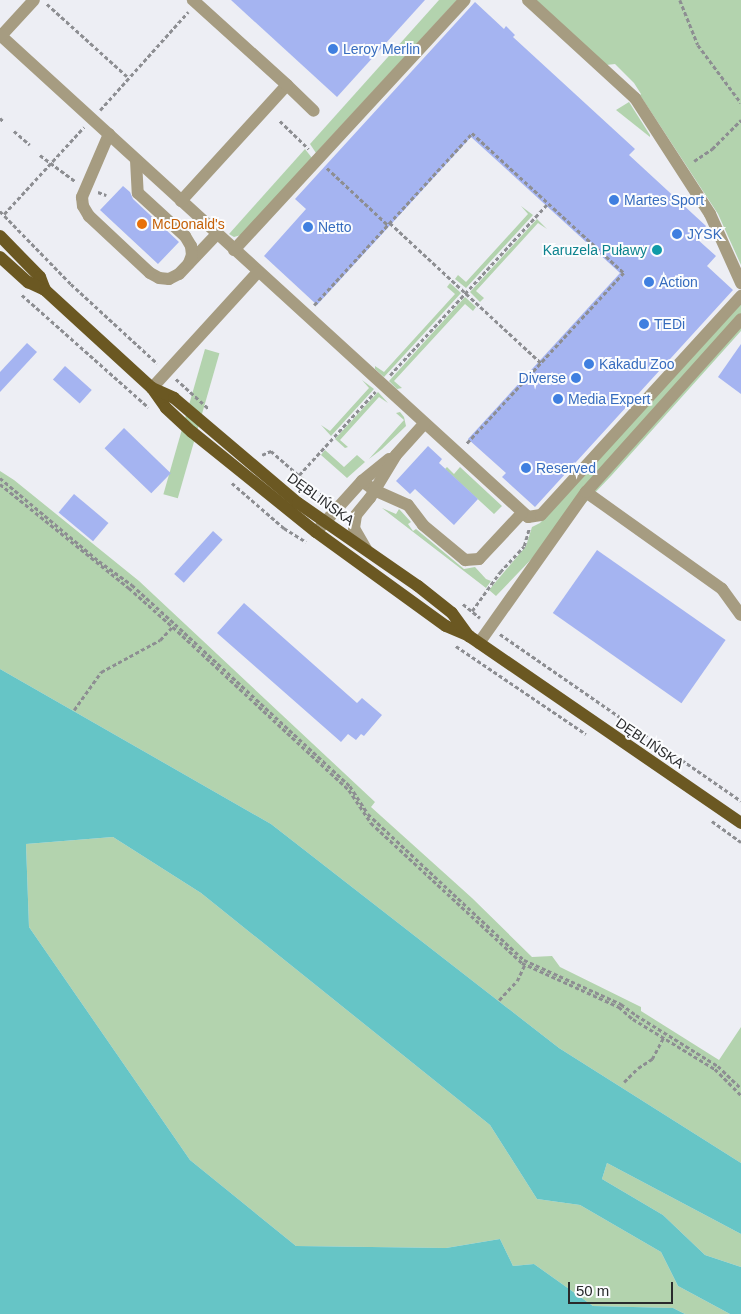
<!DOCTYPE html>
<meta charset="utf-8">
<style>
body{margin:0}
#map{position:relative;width:741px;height:1314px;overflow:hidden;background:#edeef4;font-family:Helvetica,sans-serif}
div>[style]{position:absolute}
.green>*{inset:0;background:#b3d3ae;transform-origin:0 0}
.water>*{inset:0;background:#66c5c6}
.building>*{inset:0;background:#a5b4f1;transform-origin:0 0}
.path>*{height:2.5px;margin-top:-1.25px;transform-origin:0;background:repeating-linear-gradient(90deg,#8d8e92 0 4px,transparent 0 6.5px)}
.minor>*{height:12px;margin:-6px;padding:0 6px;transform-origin:6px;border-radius:6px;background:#a69c81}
.major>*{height:12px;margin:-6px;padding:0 6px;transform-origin:6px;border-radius:6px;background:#6b5822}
.dots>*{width:14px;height:14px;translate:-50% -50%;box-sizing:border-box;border:2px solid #fbfcfe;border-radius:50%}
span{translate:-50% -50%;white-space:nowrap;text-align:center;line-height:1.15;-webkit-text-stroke:4px #fbfcfe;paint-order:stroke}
.shop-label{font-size:14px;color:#366cbe}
.left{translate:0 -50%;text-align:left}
.right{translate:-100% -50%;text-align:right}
.food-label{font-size:14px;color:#c56008}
.culture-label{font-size:14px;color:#0d838f}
.street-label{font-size:14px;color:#292a2c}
.scale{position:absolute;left:568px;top:1282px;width:105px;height:22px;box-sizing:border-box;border:2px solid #292a2c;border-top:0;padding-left:6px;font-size:15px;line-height:18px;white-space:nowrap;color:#292a2c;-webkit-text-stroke:4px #fbfcfe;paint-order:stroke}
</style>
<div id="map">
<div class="green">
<div style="clip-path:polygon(439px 0,457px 0,316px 153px,310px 144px)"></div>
<div style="clip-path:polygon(536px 0,741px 0,741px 265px,718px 214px,640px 95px,641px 94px,634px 83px,615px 64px,606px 65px)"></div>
<div style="clip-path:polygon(629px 102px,650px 135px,650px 137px,616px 110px)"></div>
<div style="clip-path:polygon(305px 149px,312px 158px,241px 235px,234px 237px,229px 234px)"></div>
<div style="clip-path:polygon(521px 206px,533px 215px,466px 288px,455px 279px,458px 275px,466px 282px,528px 214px)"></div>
<div style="clip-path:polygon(537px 219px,547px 229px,538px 223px,476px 291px,484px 298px,480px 302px,470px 292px)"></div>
<div style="clip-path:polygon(450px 283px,461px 293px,384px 377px,375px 369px,375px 366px,384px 372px,455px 294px,447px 287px)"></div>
<div style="clip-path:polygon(465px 297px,476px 307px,473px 311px,465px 304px,394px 381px,402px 388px,397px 389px,389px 381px)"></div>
<div style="clip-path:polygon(741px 304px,741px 331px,611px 476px,496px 596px,489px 590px,526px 546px,532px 527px,540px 523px)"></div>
<div style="left:205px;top:349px;width:15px;height:151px;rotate:16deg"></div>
<div style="clip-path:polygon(362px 380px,374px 389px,331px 436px,321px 425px,330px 431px,369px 388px)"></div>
<div style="clip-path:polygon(378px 392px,388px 403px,379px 397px,340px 440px,348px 447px,345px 448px,335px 439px)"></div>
<div style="clip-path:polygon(400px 412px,404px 417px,406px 426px,382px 449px,369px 459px,404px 420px,396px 413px)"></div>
<div style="clip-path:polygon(325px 450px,344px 467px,357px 455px,365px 462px,347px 478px,321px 455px)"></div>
<div style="clip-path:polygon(447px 467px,454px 474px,460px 467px,502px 506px,494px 514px,445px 469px)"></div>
<div style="clip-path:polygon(0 471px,14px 480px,139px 581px,375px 802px,371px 807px,472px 898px,532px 957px,552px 956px,560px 967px,641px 1007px,641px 1011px,719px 1060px,741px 1027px,741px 1163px,559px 1048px,271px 824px,0 669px)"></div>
<div style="clip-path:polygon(382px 508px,396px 514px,399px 509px,411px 522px,408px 524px,413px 531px,416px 529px,464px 569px,475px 567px,486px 579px,491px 581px,486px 588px)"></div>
<div style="clip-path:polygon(113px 837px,201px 893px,490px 1125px,537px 1199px,580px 1205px,661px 1252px,678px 1286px,730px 1314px,685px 1314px,673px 1308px,593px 1306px,534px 1264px,513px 1266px,500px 1239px,446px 1248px,296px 1246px,190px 1160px,29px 927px,26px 844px)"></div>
<div style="clip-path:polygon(607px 1163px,741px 1234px,741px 1267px,705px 1255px,663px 1215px,602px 1179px)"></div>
</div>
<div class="water">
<div style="clip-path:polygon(0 669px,271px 824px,559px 1048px,741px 1163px,741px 1234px,607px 1163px,602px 1179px,663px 1215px,705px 1255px,741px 1267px,741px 1314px,730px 1314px,678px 1286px,661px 1252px,580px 1205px,537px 1199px,490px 1125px,201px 893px,113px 837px,26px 844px,29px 927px,190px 1160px,296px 1246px,446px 1248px,500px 1239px,513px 1266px,534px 1264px,593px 1306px,673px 1308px,685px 1314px,0 1314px)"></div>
</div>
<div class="building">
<div style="clip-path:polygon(231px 0,425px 0,337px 97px)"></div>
<div style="clip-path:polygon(475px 2px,504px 29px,506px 26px,515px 35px,513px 37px,635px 149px,629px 155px,706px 226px,697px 239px,716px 256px,707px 266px,733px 290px,535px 507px,502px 477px,506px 473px,468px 439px,620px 273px,471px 137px,317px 305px,264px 256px,306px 209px,295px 199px)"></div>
<div style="clip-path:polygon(123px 186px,130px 192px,133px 199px,179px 242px,158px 264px,100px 210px)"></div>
<div style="clip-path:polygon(27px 343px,37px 352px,0 392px,0 372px)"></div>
<div style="clip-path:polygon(741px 344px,741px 394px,718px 377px)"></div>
<div style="left:65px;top:366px;width:36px;height:18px;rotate:42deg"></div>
<div style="left:124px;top:428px;width:65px;height:28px;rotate:44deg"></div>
<div style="clip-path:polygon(428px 446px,442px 459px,439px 463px,478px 499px,454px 525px,415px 489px,410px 494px,396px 481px)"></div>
<div style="left:74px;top:494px;width:45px;height:24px;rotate:40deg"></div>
<div style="left:213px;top:531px;width:13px;height:58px;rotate:42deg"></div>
<div style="left:597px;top:550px;width:157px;height:77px;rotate:35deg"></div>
<div style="clip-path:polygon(244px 603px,357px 703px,362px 698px,382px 715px,364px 736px,361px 734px,356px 740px,348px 734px,341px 742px,217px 633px)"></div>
</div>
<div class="path">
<div style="left:680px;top:0;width:48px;rotate:68.2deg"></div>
<div style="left:698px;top:45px;width:72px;rotate:53.4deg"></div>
<div style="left:47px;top:4px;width:110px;rotate:42.1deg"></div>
<div style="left:100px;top:110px;width:132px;rotate:-48.1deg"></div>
<div style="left:0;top:118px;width:6px;rotate:45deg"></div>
<div style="left:280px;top:121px;width:40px;rotate:44deg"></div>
<div style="left:14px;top:131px;width:21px;rotate:41deg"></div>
<div style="left:40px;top:155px;width:44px;rotate:36.6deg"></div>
<div style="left:694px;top:161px;width:22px;rotate:-34deg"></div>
<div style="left:712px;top:149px;width:41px;rotate:-45deg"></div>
<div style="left:327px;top:168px;width:83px;rotate:43.1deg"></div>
<div style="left:98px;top:192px;width:9px;rotate:21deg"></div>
<div style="left:0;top:211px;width:102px;rotate:45.8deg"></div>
<div style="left:71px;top:284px;width:117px;rotate:42.6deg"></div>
<div style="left:4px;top:214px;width:118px;rotate:-47.4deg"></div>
<div style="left:390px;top:223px;width:206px;rotate:42.8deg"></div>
<div style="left:22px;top:295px;width:169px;rotate:41.6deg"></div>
<div style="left:314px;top:305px;width:234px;rotate:-47.4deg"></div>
<div style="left:472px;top:133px;width:207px;rotate:42.6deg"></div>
<div style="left:624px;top:273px;width:232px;rotate:132.6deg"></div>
<div style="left:390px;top:375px;width:234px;rotate:-47.4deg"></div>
<div style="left:176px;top:379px;width:45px;rotate:42.3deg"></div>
<div style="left:262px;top:455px;width:10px;rotate:-24deg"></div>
<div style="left:271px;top:451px;width:74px;rotate:41.2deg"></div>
<div style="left:299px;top:475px;width:113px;rotate:-47.5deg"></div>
<div style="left:0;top:478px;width:129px;rotate:40deg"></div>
<div style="left:99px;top:561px;width:41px;rotate:36deg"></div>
<div style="left:132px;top:585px;width:58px;rotate:42.2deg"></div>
<div style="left:175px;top:624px;width:238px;rotate:42.8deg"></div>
<div style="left:350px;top:786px;width:33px;rotate:57deg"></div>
<div style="left:368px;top:814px;width:214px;rotate:43.1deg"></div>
<div style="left:524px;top:960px;width:107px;rotate:24.4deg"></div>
<div style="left:621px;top:1004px;width:19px;rotate:36deg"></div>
<div style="left:636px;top:1015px;width:97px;rotate:31.9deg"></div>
<div style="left:718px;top:1066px;width:32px;rotate:44deg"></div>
<div style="left:232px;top:483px;width:69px;rotate:40.9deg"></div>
<div style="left:284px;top:528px;width:26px;rotate:32deg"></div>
<div style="left:0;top:484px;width:166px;rotate:38.9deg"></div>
<div style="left:129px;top:588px;width:59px;rotate:41.6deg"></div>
<div style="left:173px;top:627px;width:240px;rotate:42.8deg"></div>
<div style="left:349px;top:790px;width:40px;rotate:56deg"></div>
<div style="left:371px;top:823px;width:206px;rotate:42.8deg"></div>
<div style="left:522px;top:963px;width:107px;rotate:24.4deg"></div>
<div style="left:619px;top:1007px;width:18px;rotate:41deg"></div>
<div style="left:633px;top:1019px;width:96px;rotate:31.4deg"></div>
<div style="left:715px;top:1069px;width:37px;rotate:45deg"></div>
<div style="left:463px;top:604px;width:22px;rotate:39deg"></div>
<div style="left:472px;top:611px;width:48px;rotate:-54.3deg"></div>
<div style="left:500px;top:572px;width:35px;rotate:-47deg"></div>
<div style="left:524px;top:546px;width:18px;rotate:-74deg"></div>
<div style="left:500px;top:634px;width:293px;rotate:34.7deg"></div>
<div style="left:456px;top:646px;width:157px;rotate:34.1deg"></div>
<div style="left:74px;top:710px;width:47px;rotate:-54.6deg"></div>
<div style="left:101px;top:672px;width:67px;rotate:-28.5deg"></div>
<div style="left:160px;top:640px;width:18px;rotate:-47deg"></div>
<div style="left:712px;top:821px;width:36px;rotate:36deg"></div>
<div style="left:499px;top:1000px;width:26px;rotate:-47deg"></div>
<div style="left:517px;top:981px;width:19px;rotate:-65deg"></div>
<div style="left:624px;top:1082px;width:20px;rotate:-45deg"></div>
<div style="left:638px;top:1068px;width:17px;rotate:-33deg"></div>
<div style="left:652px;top:1059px;width:26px;rotate:-62deg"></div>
</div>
<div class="minor">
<div style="left:528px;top:0;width:145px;rotate:42.5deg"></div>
<div style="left:635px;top:98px;width:138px;rotate:57.1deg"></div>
<div style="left:710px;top:214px;width:76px;rotate:65.8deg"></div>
<div style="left:0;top:35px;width:715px;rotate:42.39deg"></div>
<div style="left:528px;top:517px;width:13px;rotate:-9deg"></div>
<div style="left:541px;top:515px;width:297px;rotate:-47.6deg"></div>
<div style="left:0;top:37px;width:50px;rotate:-47.4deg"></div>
<div style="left:287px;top:85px;width:37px;rotate:44deg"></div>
<div style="left:109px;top:134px;width:69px;rotate:113.2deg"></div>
<div style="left:82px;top:197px;width:9px;rotate:84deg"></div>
<div style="left:83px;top:206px;width:12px;rotate:59deg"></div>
<div style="left:89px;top:216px;width:83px;rotate:43.1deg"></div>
<div style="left:150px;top:273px;width:10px;rotate:29deg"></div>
<div style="left:159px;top:278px;width:10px;rotate:6deg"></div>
<div style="left:169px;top:279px;width:11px;rotate:-27deg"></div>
<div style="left:179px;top:274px;width:55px;rotate:-46.5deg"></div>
<div style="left:136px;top:160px;width:33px;rotate:87deg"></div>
<div style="left:138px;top:193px;width:64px;rotate:42.5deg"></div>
<div style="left:185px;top:236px;width:12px;rotate:59deg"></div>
<div style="left:191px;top:246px;width:9px;rotate:84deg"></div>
<div style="left:192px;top:255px;width:9px;rotate:111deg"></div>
<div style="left:181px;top:201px;width:157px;rotate:-47.6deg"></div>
<div style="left:287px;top:85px;width:127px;rotate:-137.9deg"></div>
<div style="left:234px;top:250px;width:340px;rotate:-47.3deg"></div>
<div style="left:152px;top:388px;width:157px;rotate:-47.6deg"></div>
<div style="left:362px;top:481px;width:15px;rotate:37deg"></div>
<div style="left:374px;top:490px;width:37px;rotate:24deg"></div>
<div style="left:408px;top:505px;width:25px;rotate:53deg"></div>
<div style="left:423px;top:525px;width:55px;rotate:39.8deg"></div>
<div style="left:465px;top:560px;width:14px;rotate:-4deg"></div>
<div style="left:479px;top:559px;width:63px;rotate:-46.9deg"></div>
<div style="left:586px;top:492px;width:167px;rotate:35.5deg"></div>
<div style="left:722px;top:589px;width:32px;rotate:54deg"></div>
<div style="left:316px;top:532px;width:69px;rotate:-48deg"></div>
<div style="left:362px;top:481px;width:35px;rotate:-39deg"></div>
<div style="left:366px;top:549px;width:24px;rotate:-120deg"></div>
<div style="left:354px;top:528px;width:13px;rotate:-81deg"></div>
<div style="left:356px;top:515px;width:22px;rotate:-51deg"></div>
<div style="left:370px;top:498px;width:50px;rotate:-58.8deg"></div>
<div style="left:396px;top:455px;width:42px;rotate:-47.9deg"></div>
<div style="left:479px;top:643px;width:185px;rotate:-54.7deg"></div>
<div style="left:586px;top:492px;width:232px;rotate:-48.1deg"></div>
</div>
<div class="major">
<div style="left:0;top:236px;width:57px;rotate:45.7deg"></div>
<div style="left:40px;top:277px;width:14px;rotate:69deg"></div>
<div style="left:0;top:257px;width:38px;rotate:42deg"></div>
<div style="left:28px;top:282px;width:19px;rotate:25deg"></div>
<div style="left:45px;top:290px;width:145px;rotate:42.5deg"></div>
<div style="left:152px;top:388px;width:24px;rotate:55deg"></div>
<div style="left:166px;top:408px;width:35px;rotate:43deg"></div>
<div style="left:192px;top:432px;width:159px;rotate:38.9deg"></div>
<div style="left:316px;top:532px;width:160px;rotate:35.9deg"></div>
<div style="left:446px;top:626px;width:25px;rotate:23deg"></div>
<div style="left:469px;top:636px;width:330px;rotate:34.5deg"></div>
<div style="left:152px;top:388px;width:24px;rotate:24deg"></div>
<div style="left:174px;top:398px;width:162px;rotate:40.3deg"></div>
<div style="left:298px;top:503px;width:146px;rotate:34.7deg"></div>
<div style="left:418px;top:586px;width:43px;rotate:38.5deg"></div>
<div style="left:452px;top:613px;width:29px;rotate:54deg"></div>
</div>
<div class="dots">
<div style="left:333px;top:49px;background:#3f7fe0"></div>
<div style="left:614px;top:200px;background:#3f7fe0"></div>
<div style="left:142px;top:224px;background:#e8710a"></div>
<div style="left:308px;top:227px;background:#3f7fe0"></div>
<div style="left:677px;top:234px;background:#3f7fe0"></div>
<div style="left:657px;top:250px;background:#0f9aa8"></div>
<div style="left:649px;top:282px;background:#3f7fe0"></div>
<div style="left:644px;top:324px;background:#3f7fe0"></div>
<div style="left:589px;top:364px;background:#3f7fe0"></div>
<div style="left:576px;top:378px;background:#3f7fe0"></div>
<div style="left:558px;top:399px;background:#3f7fe0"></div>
<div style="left:526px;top:468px;background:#3f7fe0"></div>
</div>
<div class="shop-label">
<span class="left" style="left:343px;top:49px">Leroy Merlin</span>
<span class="left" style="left:624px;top:200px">Martes Sport</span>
<span class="left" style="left:318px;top:227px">Netto</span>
<span class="left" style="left:687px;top:234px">JYSK</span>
<span class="left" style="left:659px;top:282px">Action</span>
<span class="left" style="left:654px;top:324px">TEDi</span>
<span class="left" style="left:599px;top:364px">Kakadu Zoo</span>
<span class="right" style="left:566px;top:378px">Diverse</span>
<span class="left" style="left:568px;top:399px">Media Expert</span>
<span class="left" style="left:536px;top:468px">Reserved</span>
</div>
<div class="food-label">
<span class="left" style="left:152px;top:224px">McDonald's</span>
</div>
<div class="culture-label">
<span class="right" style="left:647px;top:250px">Karuzela Puławy</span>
</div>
<div class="street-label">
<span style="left:321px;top:499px;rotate:36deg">DĘBLIŃSKA</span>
<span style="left:650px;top:743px;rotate:34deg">DĘBLIŃSKA</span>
</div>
<div class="scale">50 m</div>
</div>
